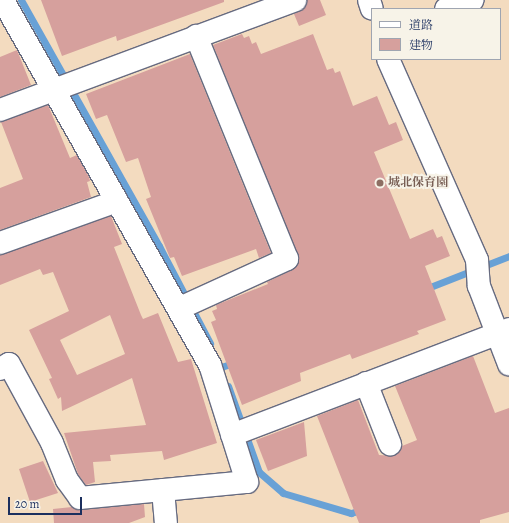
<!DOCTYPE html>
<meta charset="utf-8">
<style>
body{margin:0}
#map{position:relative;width:509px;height:523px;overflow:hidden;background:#f3dbbf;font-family:Alegreya,"Noto Serif JP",serif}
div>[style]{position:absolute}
.stream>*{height:7px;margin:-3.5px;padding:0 3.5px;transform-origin:3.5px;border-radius:3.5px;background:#68a1d6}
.building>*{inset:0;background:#d6a09d}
.roads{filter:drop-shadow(1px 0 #676b80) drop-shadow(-1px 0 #676b80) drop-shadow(0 1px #676b80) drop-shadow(0 -1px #676b80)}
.street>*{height:22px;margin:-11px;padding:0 11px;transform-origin:11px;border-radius:11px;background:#fff}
.dots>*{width:11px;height:11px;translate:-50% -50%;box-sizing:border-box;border:2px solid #f7f3e8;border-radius:50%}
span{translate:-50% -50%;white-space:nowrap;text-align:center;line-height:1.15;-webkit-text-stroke:4px #f7f3e8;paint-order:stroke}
.education-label{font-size:12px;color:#785e54;font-weight:700}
.left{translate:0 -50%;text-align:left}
.legend{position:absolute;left:371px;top:8px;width:130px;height:52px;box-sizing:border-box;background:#f7f3e8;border:1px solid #9fa5b1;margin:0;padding:5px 7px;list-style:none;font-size:12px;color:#1b2f5e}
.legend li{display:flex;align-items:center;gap:8px;height:20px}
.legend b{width:20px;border:1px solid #9fa5b1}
.scale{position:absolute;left:8px;top:497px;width:74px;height:18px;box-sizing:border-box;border:2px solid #1b2f5e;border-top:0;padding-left:5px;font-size:12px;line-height:14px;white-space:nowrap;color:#1b2f5e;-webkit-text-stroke:3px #f7f3e8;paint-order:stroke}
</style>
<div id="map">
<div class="stream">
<div style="left:21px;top:0;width:282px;rotate:60.7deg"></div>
<div style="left:159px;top:246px;width:110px;rotate:62.3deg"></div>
<div style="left:425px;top:289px;width:90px;rotate:-21.4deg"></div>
<div style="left:221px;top:367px;width:16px;rotate:-18deg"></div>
<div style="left:228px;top:386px;width:91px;rotate:70.2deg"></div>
<div style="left:259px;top:472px;width:32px;rotate:41deg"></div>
<div style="left:283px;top:493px;width:71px;rotate:16.4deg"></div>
<div style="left:351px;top:513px;width:14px;rotate:-17deg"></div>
</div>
<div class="building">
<div style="clip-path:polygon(41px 0,224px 0,224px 2px,117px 41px,116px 36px,62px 56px)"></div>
<div style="clip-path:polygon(307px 0,320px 0,326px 15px,299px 26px,294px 14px,304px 8px)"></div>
<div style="clip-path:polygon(242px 34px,244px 38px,249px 36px,252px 44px,256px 42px,261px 54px,313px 34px,327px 70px,333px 68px,335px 73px,340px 71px,353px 106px,377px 96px,389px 125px,396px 122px,403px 140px,374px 152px,410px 239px,433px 229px,437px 238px,442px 236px,450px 256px,425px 266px,446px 320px,417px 331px,419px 334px,352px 359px,350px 354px,300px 373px,301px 381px,242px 405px,211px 322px,216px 320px,212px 311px,217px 309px,216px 305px,268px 284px,267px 282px,292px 270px,299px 260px,213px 45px)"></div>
<div style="clip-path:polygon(17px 50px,31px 85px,0 97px,0 57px)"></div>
<div style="clip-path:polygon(190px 54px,271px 253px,259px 258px,256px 249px,182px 276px,174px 257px,170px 258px,146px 199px,151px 197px,138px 158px,126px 162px,107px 115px,96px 119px,86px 94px)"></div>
<div style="clip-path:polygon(48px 105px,70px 158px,77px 155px,89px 177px,90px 181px,87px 182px,91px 197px,0 230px,0 188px,23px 179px,1px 122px)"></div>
<div style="clip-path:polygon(evenodd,111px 216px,122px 244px,114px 247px,141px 315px,143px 319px,158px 313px,178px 362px,191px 359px,217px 443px,164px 460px,162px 451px,110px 455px,111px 461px,93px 462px,95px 482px,86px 485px,78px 474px,64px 433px,146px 425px,132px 378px,62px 411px,61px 397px,58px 399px,49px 379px,52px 378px,29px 330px,69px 311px,53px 272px,43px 275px,40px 269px,0 285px,0 255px,111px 216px,110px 315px,125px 354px,77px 375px,60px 340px,110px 315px)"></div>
<div style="clip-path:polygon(473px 356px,495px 413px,509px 408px,509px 512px,480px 520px,480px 523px,359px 523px,317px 416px,358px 400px,379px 455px,394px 456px,402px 446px,417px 440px,395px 386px)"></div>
<div style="clip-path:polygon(304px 422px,307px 456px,268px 471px,256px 440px)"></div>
<div style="clip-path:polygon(43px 461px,58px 493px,30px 502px,19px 469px)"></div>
<div style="clip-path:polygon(144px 504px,145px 517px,129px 523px,54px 523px,53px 509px,72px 507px,81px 510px)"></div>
</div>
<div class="roads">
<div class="street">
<div style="left:369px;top:0;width:9px;rotate:72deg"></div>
<div style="left:446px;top:9px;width:28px;rotate:-19deg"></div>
<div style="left:388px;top:59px;width:220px;rotate:66.1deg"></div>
<div style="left:477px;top:260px;width:26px;rotate:86deg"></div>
<div style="left:479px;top:286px;width:84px;rotate:69deg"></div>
<div style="left:0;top:110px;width:315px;rotate:-20.4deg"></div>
<div style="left:0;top:243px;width:124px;rotate:-19.7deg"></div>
<div style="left:180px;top:308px;width:118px;rotate:-24.6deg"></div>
<div style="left:287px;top:259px;width:241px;rotate:-112.2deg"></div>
<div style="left:0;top:369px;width:10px;rotate:-29deg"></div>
<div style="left:9px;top:364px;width:90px;rotate:61.4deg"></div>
<div style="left:52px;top:443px;width:40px;rotate:68deg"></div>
<div style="left:67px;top:480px;width:22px;rotate:54deg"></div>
<div style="left:80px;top:498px;width:168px;rotate:-5.5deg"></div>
<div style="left:247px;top:482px;width:123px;rotate:-107.5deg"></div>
<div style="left:210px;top:365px;width:420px;rotate:-119.6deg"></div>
<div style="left:366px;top:383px;width:66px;rotate:68.5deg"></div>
<div style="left:232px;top:435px;width:297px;rotate:-20.9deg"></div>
<div style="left:163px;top:490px;width:33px;rotate:85deg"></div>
</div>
</div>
<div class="dots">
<div style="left:380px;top:183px;background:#8d6e63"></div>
</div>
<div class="education-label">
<span class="left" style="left:388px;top:183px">城北保育園</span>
</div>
<ul class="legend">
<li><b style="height:5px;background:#fff"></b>道路</li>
<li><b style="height:11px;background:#d6a09d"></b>建物</li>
</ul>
<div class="scale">20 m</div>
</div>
